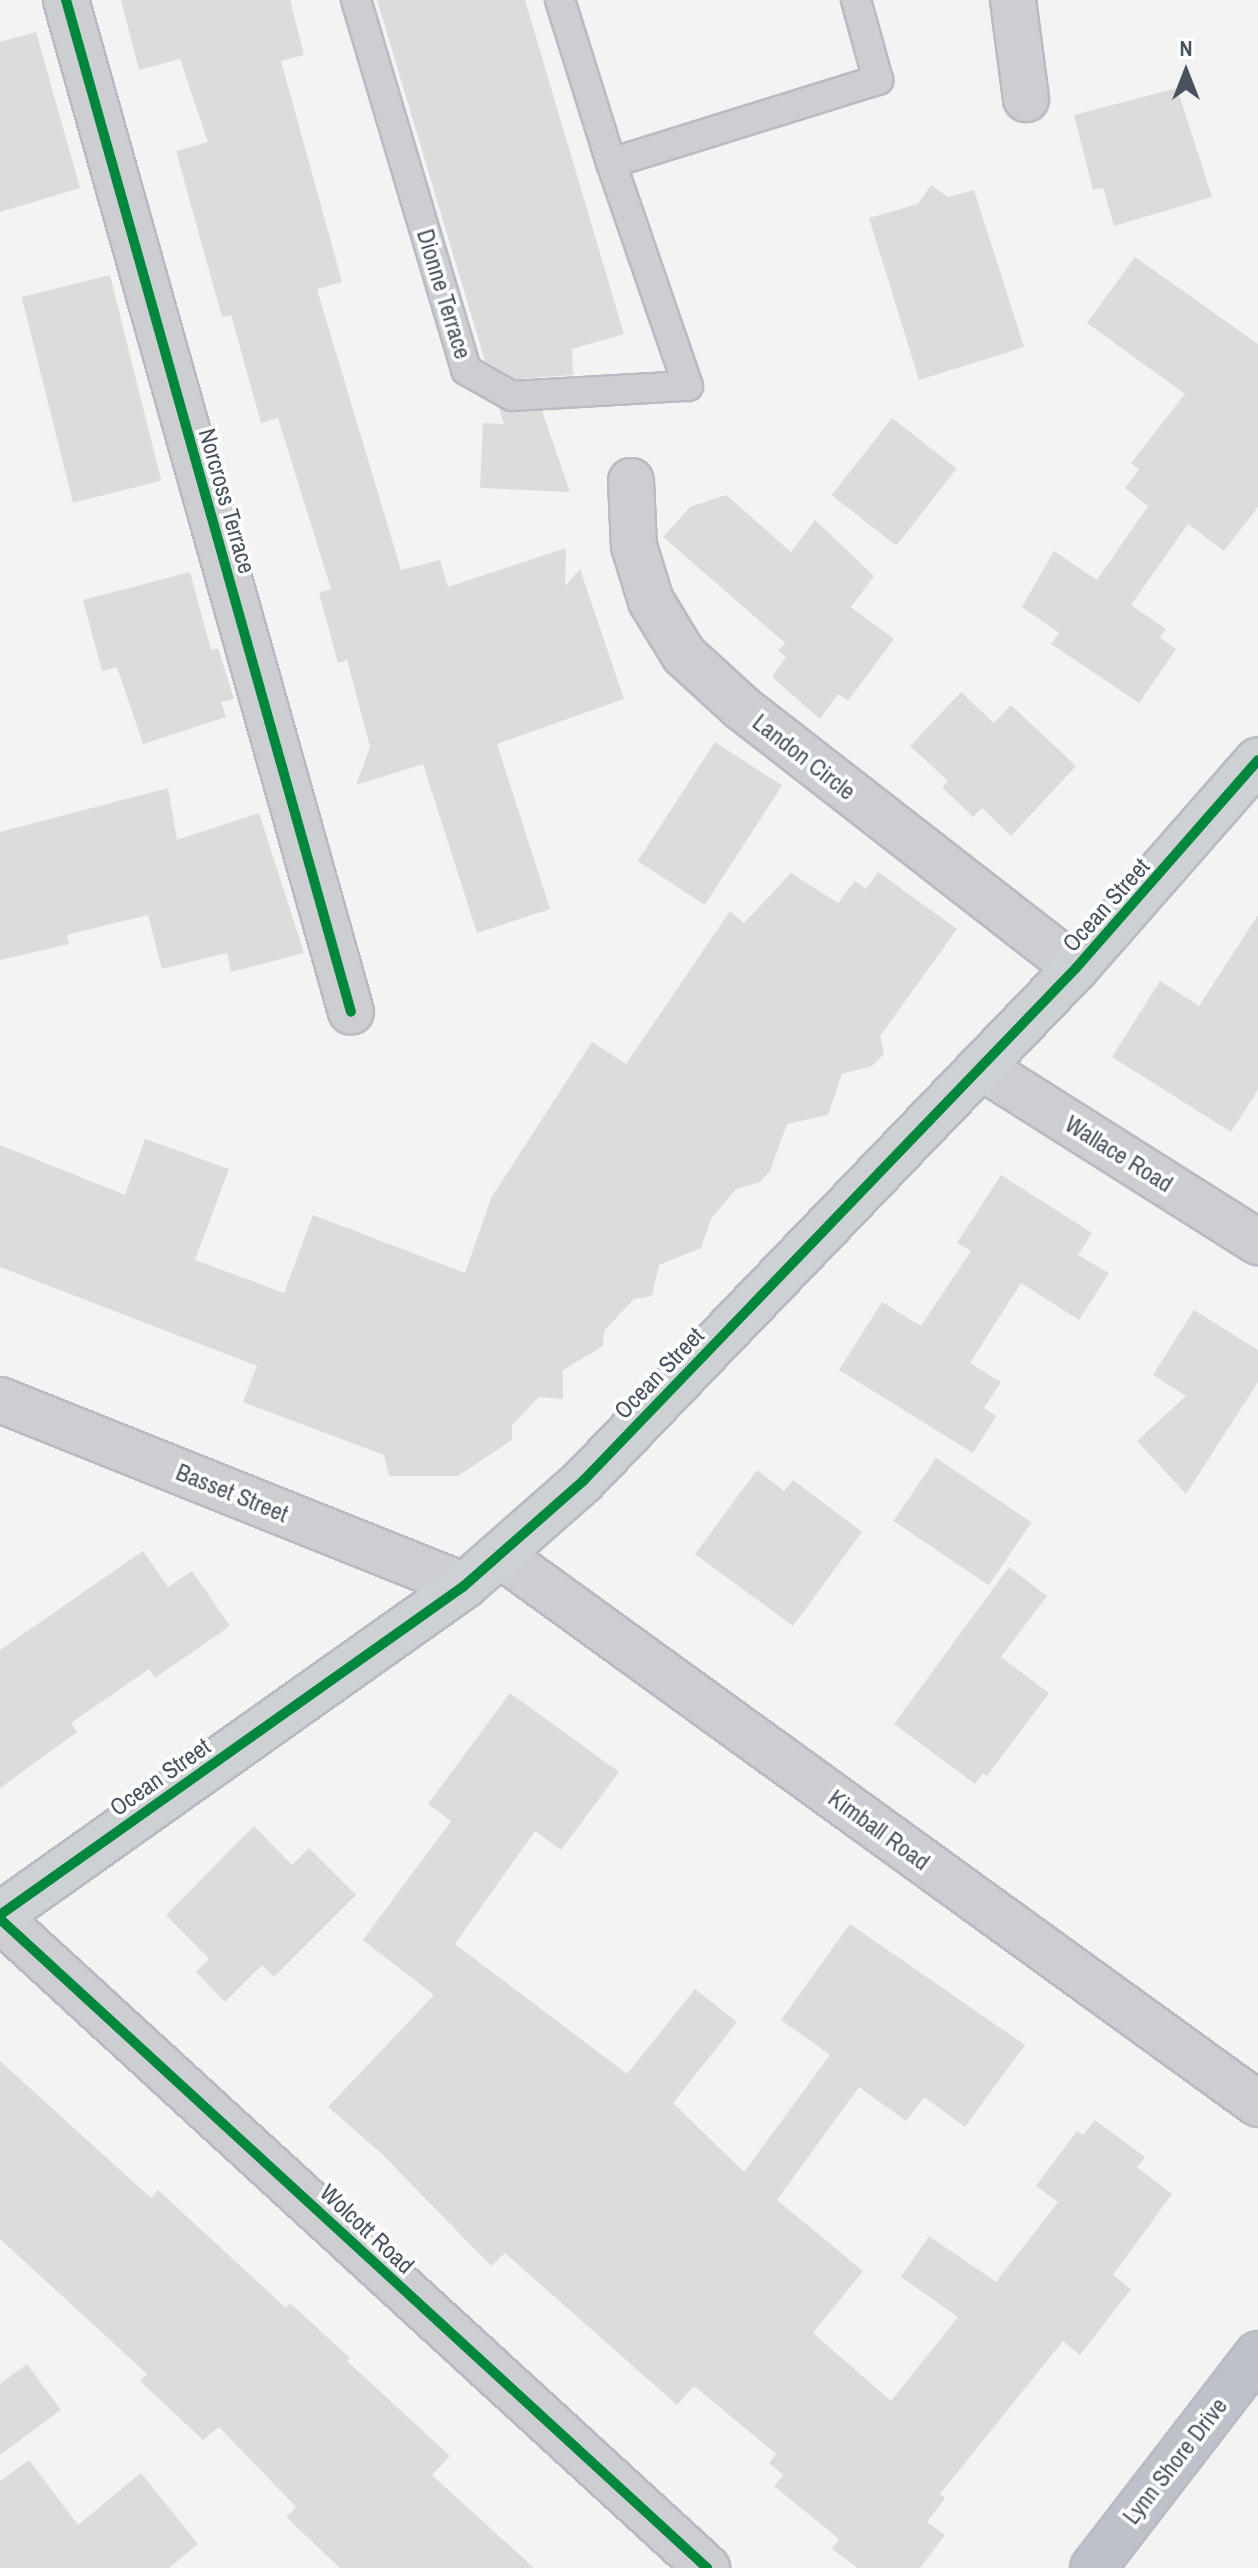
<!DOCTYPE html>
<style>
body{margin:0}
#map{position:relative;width:1258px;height:2568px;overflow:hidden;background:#f3f3f3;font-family:"Archivo Narrow",sans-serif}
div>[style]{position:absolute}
.building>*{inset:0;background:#dcdcdd;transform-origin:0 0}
.roads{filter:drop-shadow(2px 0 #b8bbc3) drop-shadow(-2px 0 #b8bbc3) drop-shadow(0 2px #b8bbc3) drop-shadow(0 -2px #b8bbc3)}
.lane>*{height:28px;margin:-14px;padding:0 14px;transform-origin:14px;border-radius:14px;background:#cdced1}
.street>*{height:44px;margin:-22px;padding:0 22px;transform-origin:22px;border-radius:22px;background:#cdced1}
.secondary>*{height:44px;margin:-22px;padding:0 22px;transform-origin:22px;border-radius:22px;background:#ced1d4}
.highway>*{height:44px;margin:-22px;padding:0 22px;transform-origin:22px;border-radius:22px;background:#bec2c8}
.cycleway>*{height:10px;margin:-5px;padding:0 5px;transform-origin:5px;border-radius:5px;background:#00873e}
span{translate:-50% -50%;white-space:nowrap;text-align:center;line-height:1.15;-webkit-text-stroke:7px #fff;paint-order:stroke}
.street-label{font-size:24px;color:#495360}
.north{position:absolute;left:1146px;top:32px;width:80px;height:80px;-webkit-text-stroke:6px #fff;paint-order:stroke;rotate:0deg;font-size:22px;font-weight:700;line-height:32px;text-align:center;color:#495360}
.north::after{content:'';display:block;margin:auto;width:28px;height:36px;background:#495360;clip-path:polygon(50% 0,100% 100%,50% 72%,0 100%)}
</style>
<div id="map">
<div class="building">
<div style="clip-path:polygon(121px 0,290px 0,304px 55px,281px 61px,342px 282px,317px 289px,401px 570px,440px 560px,448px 587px,566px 548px,565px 586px,580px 569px,624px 699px,497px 744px,550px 909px,477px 933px,423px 764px,356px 785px,370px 747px,347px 660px,338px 663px,319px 593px,331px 589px,278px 418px,261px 423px,231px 315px,222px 317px,176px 151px,208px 142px,180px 59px,139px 70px)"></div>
<div style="clip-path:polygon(377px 0,525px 0,624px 334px,572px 349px,573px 375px,516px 379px,485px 361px)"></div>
<div style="clip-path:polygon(36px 32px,80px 188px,0 212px,0 42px)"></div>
<div style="clip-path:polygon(1177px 88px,1212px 197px,1114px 226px,1103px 188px,1093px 190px,1074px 115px)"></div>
<div style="clip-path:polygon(931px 185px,948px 197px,974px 190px,1024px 347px,919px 380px,869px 218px,918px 204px)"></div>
<div style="clip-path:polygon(1135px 257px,1258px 344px,1258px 507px,1224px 551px,1188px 524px,1131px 605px,1166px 629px,1160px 638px,1176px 649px,1139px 703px,1051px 644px,1059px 633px,1022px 607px,1054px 551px,1097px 580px,1148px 506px,1125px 488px,1139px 469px,1131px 463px,1185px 394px,1087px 323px)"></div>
<div style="left:110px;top:275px;width:212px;height:91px;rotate:76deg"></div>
<div style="clip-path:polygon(499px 408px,542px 411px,570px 492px,480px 488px,483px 423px,504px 424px)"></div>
<div style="left:892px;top:418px;width:82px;height:98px;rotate:38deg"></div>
<div style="clip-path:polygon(726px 495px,791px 552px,815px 520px,874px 576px,851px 607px,894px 639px,848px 701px,838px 694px,820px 719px,772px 677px,786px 657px,778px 651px,785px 643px,663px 537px,690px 507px)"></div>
<div style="clip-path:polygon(190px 572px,211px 650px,218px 648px,234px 699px,221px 702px,226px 717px,143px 744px,117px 667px,102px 671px,83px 600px)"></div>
<div style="clip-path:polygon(961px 692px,994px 723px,1011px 705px,1076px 766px,1011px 836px,982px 808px,973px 817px,942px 787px,948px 781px,910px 746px)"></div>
<div style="left:715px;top:742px;width:80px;height:142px;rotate:33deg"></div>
<div style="clip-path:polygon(168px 788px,177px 840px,259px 813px,304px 953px,231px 972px,227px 953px,162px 969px,148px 915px,67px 935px,69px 944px,0 960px,0 832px)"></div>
<div style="clip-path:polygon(878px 872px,957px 929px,880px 1036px,884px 1054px,872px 1066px,842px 1074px,828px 1115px,787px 1124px,770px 1171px,760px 1182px,736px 1189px,711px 1219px,701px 1248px,659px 1265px,652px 1296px,634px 1299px,604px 1331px,603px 1346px,563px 1370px,563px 1399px,539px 1397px,512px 1425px,512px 1440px,458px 1476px,389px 1476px,384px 1455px,243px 1402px,257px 1366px,0 1267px,0 1145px,125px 1195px,145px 1139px,229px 1169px,195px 1260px,284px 1293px,313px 1215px,465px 1273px,491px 1198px,592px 1042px,626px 1064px,730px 911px,744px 923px,791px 873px,838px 903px,855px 881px,866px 889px)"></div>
<div style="clip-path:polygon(1258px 915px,1258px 1090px,1231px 1132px,1112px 1057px,1160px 981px,1199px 1006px)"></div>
<div style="clip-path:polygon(1001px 1175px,1092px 1233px,1078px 1255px,1109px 1273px,1079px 1320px,1021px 1283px,970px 1363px,1001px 1382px,984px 1408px,996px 1416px,973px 1453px,839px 1370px,882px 1302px,921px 1326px,971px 1251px,957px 1243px)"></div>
<div style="clip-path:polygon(1194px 1310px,1258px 1350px,1258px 1382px,1186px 1494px,1137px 1441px,1186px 1396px,1153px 1375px)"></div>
<div style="left:936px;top:1458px;width:115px;height:76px;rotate:34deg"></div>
<div style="clip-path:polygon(757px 1470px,784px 1491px,793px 1480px,862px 1532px,793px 1626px,695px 1554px)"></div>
<div style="clip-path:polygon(143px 1551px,168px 1587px,192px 1571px,230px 1626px,155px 1678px,149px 1669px,71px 1723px,77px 1732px,0 1788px,0 1650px)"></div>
<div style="clip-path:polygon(1009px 1567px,1047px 1596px,1001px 1657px,1049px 1693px,987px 1776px,983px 1773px,975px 1784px,894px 1724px)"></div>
<div style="clip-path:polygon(510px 1693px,619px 1772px,561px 1850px,535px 1831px,455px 1944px,627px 2074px,695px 1989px,737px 2022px,673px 2103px,744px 2172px,830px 2055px,781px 2020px,850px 1924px,1025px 2045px,965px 2127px,924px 2097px,906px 2121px,859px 2087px,777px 2200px,863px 2271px,813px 2333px,891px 2401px,958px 2317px,901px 2277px,929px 2236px,996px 2282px,1058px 2202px,1036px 2186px,1077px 2131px,1083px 2135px,1095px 2120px,1145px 2157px,1137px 2167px,1172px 2194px,1113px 2275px,1131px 2289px,1080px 2355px,1063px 2341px,940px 2494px,945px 2498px,927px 2522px,945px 2535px,920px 2568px,858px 2568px,832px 2549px,839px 2539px,774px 2486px,783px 2475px,769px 2463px,776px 2454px,694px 2386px,677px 2405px,505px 2253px,491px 2266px,382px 2154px,328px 2107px,434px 1995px,363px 1940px,451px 1821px,428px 1804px)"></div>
<div style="clip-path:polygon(254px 1826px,292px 1865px,309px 1848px,356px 1895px,274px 1977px,262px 1965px,225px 2002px,196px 1972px,209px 1959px,166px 1915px)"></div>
<div style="clip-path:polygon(0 2061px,151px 2198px,158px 2190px,286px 2308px,290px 2303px,350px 2358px,347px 2361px,450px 2456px,432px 2475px,534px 2568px,340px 2568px,286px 2517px,296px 2507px,219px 2427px,203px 2440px,140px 2381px,147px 2374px,0 2239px)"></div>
<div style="clip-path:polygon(27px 2364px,61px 2410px,0 2455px,0 2384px)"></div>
<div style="clip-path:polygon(29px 2460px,78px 2525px,141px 2473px,198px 2544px,169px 2568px,0 2568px,0 2481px)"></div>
</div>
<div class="roads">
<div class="lane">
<div style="left:356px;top:0;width:386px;rotate:73.4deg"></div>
<div style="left:466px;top:370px;width:53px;rotate:29.5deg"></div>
<div style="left:512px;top:396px;width:176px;rotate:-3.3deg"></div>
<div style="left:688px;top:386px;width:236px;rotate:-109deg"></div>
<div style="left:560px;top:0;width:171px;rotate:72.6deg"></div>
<div style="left:611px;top:163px;width:280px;rotate:-17.3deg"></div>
<div style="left:878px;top:80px;width:83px;rotate:-105.4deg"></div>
</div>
<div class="street">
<div style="left:66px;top:0;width:1051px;rotate:74.27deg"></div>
<div style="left:1013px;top:0;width:100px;rotate:82.5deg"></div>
<div style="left:631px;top:481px;width:65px;rotate:87.4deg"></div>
<div style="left:634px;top:546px;width:58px;rotate:72.8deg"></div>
<div style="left:651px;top:601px;width:63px;rotate:58.6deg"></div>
<div style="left:684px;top:655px;width:79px;rotate:42.4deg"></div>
<div style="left:742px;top:708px;width:423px;rotate:37.9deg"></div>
<div style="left:981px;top:1067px;width:328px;rotate:32.3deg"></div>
<div style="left:0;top:1400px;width:500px;rotate:21.8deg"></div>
<div style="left:500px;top:1555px;width:936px;rotate:35.91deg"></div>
<div style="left:0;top:1919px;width:960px;rotate:42.55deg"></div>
</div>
<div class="secondary">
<div style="left:0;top:1915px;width:569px;rotate:-35.34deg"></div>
<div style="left:464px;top:1586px;width:159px;rotate:-41.4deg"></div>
<div style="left:583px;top:1481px;width:711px;rotate:-46.14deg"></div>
<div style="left:1076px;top:968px;width:276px;rotate:-48.8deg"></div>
</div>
<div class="highway">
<div style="left:1093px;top:2568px;width:270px;rotate:-52.4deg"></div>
</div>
</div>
<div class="cycleway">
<div style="left:66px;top:0;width:1051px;rotate:74.27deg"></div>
<div style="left:0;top:1915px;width:569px;rotate:-35.34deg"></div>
<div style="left:464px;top:1586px;width:159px;rotate:-41.4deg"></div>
<div style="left:583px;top:1481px;width:711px;rotate:-46.14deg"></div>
<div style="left:1076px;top:968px;width:276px;rotate:-48.8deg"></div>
<div style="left:0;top:1919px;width:960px;rotate:42.55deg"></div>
</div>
<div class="street-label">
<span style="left:444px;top:294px;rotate:73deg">Dionne Terrace</span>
<span style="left:227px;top:501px;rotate:74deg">Norcross Terrace</span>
<span style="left:804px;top:757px;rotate:38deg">Landon Circle</span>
<span style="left:1106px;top:905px;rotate:-48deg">Ocean Street</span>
<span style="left:1119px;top:1154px;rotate:32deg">Wallace Road</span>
<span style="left:659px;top:1373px;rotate:-46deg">Ocean Street</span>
<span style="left:232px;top:1493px;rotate:22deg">Basset Street</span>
<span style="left:160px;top:1777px;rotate:-35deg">Ocean Street</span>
<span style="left:879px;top:1830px;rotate:36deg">Kimball Road</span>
<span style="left:367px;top:2229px;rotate:43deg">Wolcott Road</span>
<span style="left:1175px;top:2461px;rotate:-52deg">Lynn Shore Drive</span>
</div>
<div class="north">N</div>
</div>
